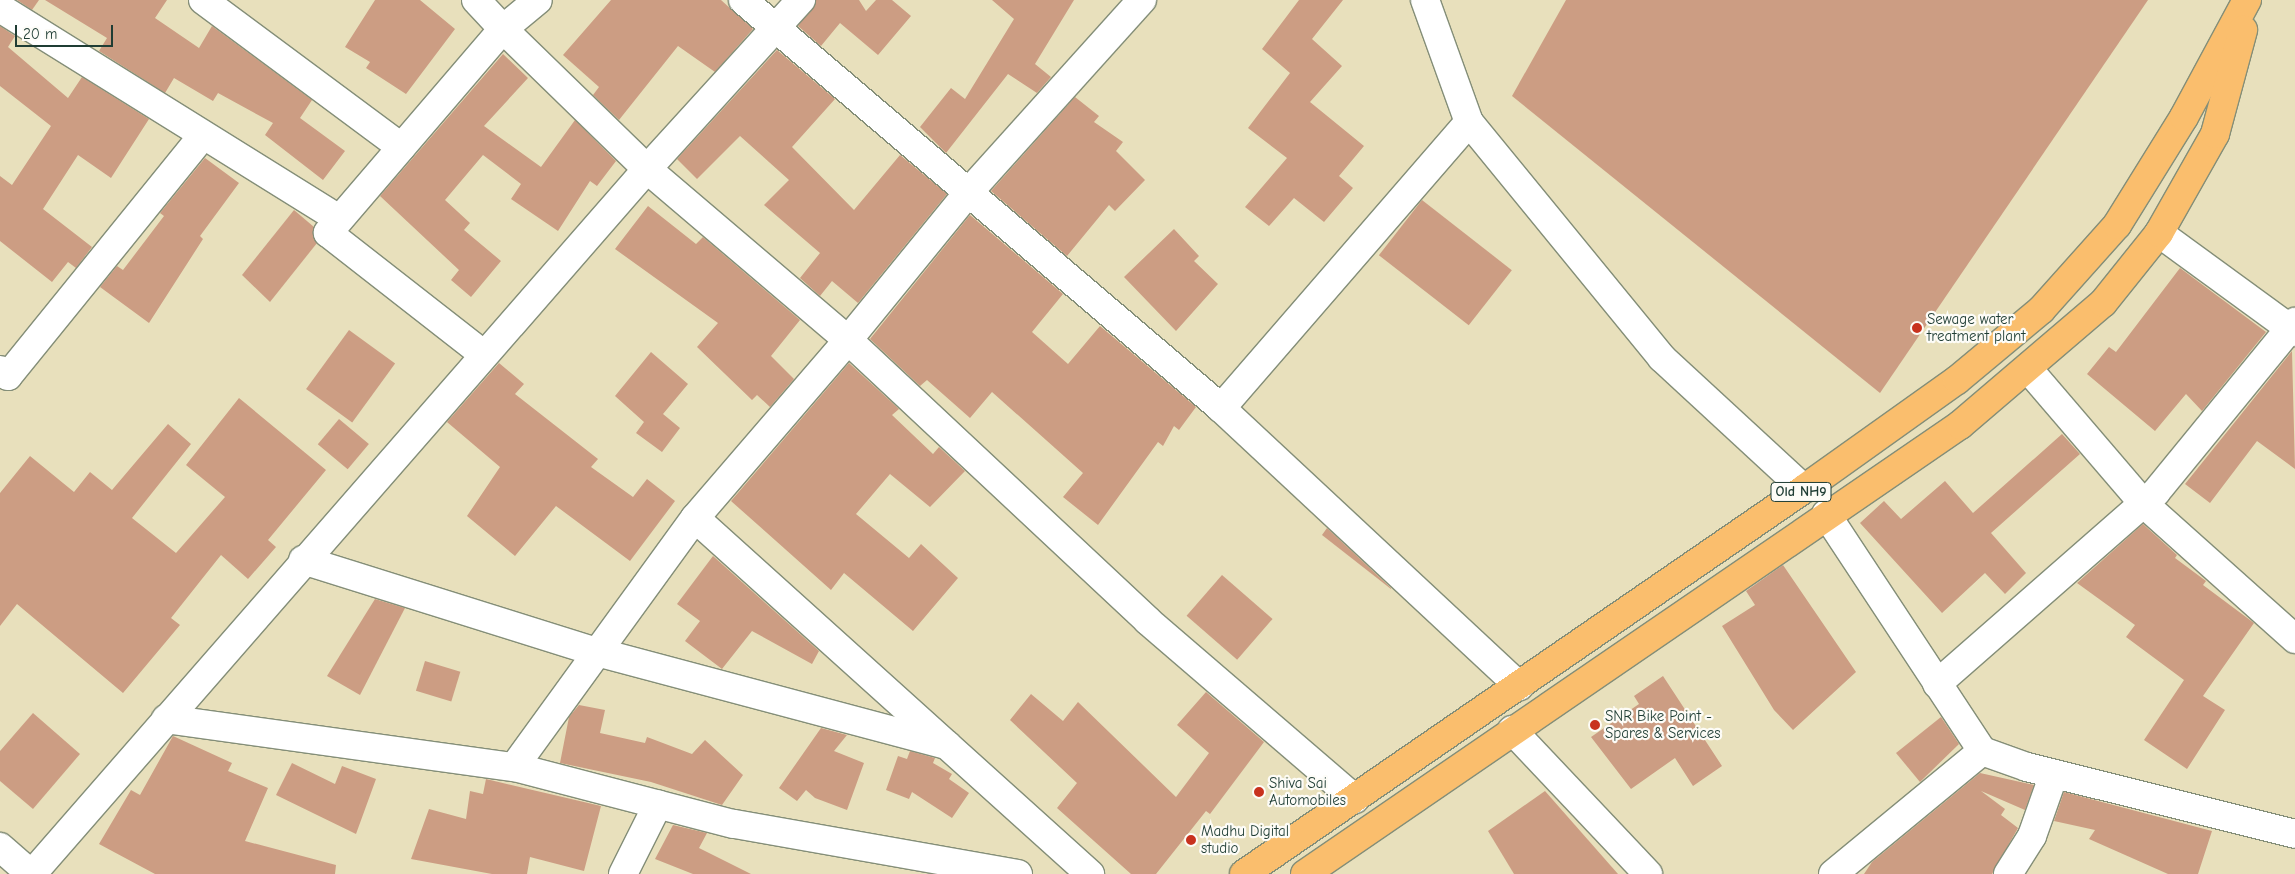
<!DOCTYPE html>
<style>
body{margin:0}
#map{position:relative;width:2295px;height:874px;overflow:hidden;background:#e8e0bc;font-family:"Comic Neue",sans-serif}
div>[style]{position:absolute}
.building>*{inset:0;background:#cc9d83;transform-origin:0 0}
.roads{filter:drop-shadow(1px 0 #848e78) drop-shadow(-1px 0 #848e78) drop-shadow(0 1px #848e78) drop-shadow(0 -1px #848e78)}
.minor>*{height:28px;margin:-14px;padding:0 14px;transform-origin:14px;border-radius:14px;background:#fff}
.major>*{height:28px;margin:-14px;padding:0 14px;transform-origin:14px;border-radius:14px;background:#fabe6d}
.dots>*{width:14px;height:14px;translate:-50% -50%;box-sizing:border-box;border:2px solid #fdfcf7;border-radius:50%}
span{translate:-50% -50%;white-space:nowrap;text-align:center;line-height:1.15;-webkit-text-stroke:4.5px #fdfcf7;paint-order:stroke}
.shield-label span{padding:1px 4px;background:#fdfcf7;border:1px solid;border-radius:4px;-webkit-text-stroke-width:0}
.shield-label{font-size:14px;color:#1f3d34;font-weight:700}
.poi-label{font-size:15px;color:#1f3d34}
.left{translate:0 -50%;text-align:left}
.scale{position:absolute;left:15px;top:25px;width:98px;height:22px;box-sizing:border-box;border:2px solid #1f3d34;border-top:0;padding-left:6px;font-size:15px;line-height:18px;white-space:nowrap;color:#1f3d34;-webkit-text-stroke:4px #fdfcf7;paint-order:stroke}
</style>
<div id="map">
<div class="building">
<div style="clip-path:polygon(17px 0,39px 0,32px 10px)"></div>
<div style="clip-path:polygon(45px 0,167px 0,155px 18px,199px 48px,212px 26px,312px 100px,300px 118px,345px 151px,323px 180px,265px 135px,273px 123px,218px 93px,213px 101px,174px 78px,165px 93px,99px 51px,107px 38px)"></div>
<div style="clip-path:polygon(375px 0,420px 0,455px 29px,406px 94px,366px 68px,370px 62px,345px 47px)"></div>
<div style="clip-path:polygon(611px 0,721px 0,753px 29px,715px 72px,678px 46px,619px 120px,593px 95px,599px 87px,563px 55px)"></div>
<div style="clip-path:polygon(816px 0,859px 0,866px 11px,876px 0,892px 0,911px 16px,878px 55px,840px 23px,821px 46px,798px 26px)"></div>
<div style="clip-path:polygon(992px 0,1074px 0,1035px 64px,1051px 77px,1037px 93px,1008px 74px,946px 153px,920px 127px,951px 88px,965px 99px,1014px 19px)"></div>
<div style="clip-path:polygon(1299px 0,1343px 0,1312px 39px,1342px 66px,1310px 102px,1364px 146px,1339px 176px,1353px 188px,1324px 222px,1294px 198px,1269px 226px,1245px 207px,1287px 158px,1248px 128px,1290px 73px,1262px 49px)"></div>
<div style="clip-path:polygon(1566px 0,2148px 0,1880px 393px,1512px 96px)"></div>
<div style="clip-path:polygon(0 26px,15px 36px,8px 47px,68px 98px,82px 77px,149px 119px,111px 178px,78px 155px,43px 209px,92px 247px,76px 268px,68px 262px,52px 282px,0 241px,0 176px,12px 185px,51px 126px,0 86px)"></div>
<div style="clip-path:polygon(777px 50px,835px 99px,792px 147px,854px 210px,900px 155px,947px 194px,858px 303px,832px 281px,820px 296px,800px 278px,820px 253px,764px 205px,789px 180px,740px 136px,697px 179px,677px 159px)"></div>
<div style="clip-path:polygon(503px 54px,528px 78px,484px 126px,541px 167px,575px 120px,616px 161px,597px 186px,590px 181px,558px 231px,511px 199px,521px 184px,483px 155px,445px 200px,470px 223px,464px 230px,501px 261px,471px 297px,451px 280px,459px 270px,380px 196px)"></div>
<div style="clip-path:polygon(1075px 97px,1099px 116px,1094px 122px,1123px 142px,1116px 151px,1145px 180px,1115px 211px,1109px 205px,1067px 256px,991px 191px)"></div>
<div style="clip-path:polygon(205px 158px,239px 183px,200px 236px,203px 239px,149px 323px,100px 287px,117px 266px,123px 270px,164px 216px,160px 213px)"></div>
<div style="left:1422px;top:200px;width:114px;height:70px;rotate:38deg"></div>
<div style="clip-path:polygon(648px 206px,696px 244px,703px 237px,800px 320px,771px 356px,794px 379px,770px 407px,757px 395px,752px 400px,697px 347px,718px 323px,615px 249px)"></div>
<div style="clip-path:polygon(294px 210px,314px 227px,317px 243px,270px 302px,242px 275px)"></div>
<div style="clip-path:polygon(970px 215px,1063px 294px,1032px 332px,1068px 364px,1100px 326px,1196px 407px,1179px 430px,1174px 426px,1163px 446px,1158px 442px,1098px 525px,1063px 497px,1083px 473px,992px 392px,970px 418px,927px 380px,920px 386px,870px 339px)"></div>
<div style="clip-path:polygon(1174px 229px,1199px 256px,1194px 261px,1218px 284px,1176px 331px,1124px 277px)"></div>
<div style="clip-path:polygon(2180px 268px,2266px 332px,2202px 411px,2186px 394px,2155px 431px,2087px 374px,2109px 347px,2116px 352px)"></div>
<div style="left:349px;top:330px;width:57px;height:73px;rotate:36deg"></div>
<div style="clip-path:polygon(2292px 351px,2295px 469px,2257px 441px,2210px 503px,2185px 484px)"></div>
<div style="clip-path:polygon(651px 352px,688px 384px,663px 414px,680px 428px,662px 452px,636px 433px,644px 422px,615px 396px)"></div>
<div style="clip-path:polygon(499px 363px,524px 384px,515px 394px,598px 459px,591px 467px,633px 497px,647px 479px,675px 501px,630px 561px,556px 506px,515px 556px,467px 516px,500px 467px,447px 422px)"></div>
<div style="clip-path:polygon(849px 363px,899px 409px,892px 415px,933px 454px,939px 447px,965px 471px,930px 507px,890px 474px,856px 514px,909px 558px,921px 544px,958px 578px,913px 631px,844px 573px,831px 590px,731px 501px)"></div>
<div style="clip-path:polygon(239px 398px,326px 470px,268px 540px,276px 547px,248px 579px,221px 555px,171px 618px,180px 625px,123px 693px,17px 604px,0 626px,0 493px,30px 456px,74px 492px,90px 472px,112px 490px,168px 424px,191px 444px,132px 518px,176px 553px,225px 497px,186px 465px)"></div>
<div style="left:339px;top:419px;width:39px;height:33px;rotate:40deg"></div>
<div style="clip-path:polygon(2062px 434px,2080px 454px,1991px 533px,2026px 573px,2005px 594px,1985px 573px,1942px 613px,1860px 523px,1884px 501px,1901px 519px,1945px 481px,1973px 513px)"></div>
<div style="clip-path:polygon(2143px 524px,2177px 555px,2175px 558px,2206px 581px,2203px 585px,2254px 623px,2203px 696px,2225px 710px,2187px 769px,2144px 740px,2184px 680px,2126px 637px,2135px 625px,2077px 583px)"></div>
<div style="clip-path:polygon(1327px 528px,1391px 588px,1391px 589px,1322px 535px)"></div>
<div style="clip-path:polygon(713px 556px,819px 651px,812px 664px,752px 631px,722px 669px,685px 641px,700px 621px,677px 604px)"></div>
<div style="clip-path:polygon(1783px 565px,1856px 672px,1793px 730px,1774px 710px,1722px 626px,1755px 605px,1746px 591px)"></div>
<div style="left:1222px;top:575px;width:67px;height:54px;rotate:41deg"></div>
<div style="clip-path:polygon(375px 599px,405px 608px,360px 695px,327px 676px)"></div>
<div style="left:425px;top:661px;width:37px;height:31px;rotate:17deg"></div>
<div style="clip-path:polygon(1663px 676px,1722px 766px,1693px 786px,1675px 758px,1631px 789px,1591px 737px,1639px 704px,1634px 696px)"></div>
<div style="clip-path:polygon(1206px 692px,1264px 742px,1210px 814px,1206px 811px,1156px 874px,1131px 874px,1057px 808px,1077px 783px,1010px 720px,1031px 694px,1063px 721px,1078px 702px,1176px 797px,1209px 753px,1177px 725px)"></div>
<div style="clip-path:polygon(579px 705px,605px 710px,600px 733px,645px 743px,647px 737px,692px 754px,705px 740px,743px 775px,722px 805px,651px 782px,560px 763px,569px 717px)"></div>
<div style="clip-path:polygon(33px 713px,80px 754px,33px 809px,0 781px,0 751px)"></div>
<div style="clip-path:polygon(1941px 717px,1959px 744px,1920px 782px,1896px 753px)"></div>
<div style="clip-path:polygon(821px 728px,847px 735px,834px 751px,864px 763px,847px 810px,815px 798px,806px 790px,797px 801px,779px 788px)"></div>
<div style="clip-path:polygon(173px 736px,232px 763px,228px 771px,268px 788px,245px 841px,336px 865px,335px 874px,155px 874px,99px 844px,131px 790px,140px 795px)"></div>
<div style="clip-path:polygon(910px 751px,935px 758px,933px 763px,952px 774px,949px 779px,969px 793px,952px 818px,912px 792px,909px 799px,886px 790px,898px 756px,907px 759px)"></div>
<div style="clip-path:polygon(292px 763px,335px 784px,342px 766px,376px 779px,356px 834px,276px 795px)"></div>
<div style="clip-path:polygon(1980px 773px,2034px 785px,2025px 810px,1981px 791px,2005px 809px,2001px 815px,2018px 828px,1992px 874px,1864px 874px,1872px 862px)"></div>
<div style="clip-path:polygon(486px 779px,601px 806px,584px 871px,530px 857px,527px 874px,492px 874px,411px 859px,429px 809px,466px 819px,470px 791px,483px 794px)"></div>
<div style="clip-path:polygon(1545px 791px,1618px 874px,1514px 874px,1488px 831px)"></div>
<div style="clip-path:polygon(2064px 792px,2212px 831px,2198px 874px,2168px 874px,2089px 839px,2095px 830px,2054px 821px)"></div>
<div style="clip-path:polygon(673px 825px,707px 833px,699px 848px,751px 874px,693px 874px,655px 859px)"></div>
</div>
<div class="roads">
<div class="minor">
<div style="left:203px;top:0;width:247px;rotate:36.6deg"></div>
<div style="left:476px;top:0;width:40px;rotate:47deg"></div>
<div style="left:503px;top:29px;width:45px;rotate:-39.6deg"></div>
<div style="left:743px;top:0;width:628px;rotate:40.48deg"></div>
<div style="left:1425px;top:0;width:130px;rotate:70.2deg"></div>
<div style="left:1469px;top:122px;width:305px;rotate:50.7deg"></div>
<div style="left:1662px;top:358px;width:193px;rotate:42.7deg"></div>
<div style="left:0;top:8px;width:399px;rotate:31.9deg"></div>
<div style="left:1469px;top:122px;width:379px;rotate:130.9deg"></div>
<div style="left:1221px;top:408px;width:408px;rotate:43deg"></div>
<div style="left:2159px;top:233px;width:168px;rotate:36.1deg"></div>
<div style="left:483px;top:354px;width:197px;rotate:-142deg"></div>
<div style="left:328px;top:233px;width:269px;rotate:-49.4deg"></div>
<div style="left:503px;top:29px;width:201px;rotate:44.2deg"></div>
<div style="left:647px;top:169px;width:229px;rotate:-47.7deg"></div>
<div style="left:0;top:370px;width:10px;rotate:37deg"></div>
<div style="left:8px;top:376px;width:310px;rotate:-51deg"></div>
<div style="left:2029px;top:370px;width:175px;rotate:49.4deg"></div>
<div style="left:2143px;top:503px;width:204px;rotate:41.8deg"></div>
<div style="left:1826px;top:514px;width:284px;rotate:56.6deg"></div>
<div style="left:695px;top:518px;width:532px;rotate:42.03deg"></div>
<div style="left:303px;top:560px;width:308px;rotate:17.4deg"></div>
<div style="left:597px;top:652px;width:362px;rotate:14.9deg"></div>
<div style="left:1937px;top:684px;width:291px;rotate:-41.2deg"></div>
<div style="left:2156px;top:492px;width:220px;rotate:-50.7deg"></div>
<div style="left:166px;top:719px;width:351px;rotate:7.9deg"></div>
<div style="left:1512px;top:730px;width:198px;rotate:46.6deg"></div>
<div style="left:0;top:847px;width:41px;rotate:41.1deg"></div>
<div style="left:32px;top:874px;width:936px;rotate:-48.9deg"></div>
<div style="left:647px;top:169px;width:264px;rotate:40.4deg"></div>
<div style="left:848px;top:340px;width:190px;rotate:-50.8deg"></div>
<div style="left:968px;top:193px;width:260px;rotate:-48deg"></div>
<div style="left:623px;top:874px;width:78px;rotate:-63.4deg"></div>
<div style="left:1018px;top:874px;width:289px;rotate:-170deg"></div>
<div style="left:733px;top:824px;width:226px;rotate:-165.4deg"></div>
<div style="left:514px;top:767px;width:308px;rotate:-54deg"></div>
<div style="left:695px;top:518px;width:235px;rotate:-49.3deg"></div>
<div style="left:848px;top:340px;width:411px;rotate:43.1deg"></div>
<div style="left:1148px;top:621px;width:273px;rotate:40.7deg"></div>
<div style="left:1833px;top:874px;width:193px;rotate:-39.5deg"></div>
<div style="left:1982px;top:751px;width:48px;rotate:19.6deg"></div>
<div style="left:2027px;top:767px;width:276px;rotate:14deg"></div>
<div style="left:2008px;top:874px;width:45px;rotate:-57.7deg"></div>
<div style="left:2032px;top:836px;width:66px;rotate:-70.5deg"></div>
</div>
<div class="major">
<div style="left:1244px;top:874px;width:680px;rotate:-34.51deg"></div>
<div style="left:1804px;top:489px;width:188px;rotate:-35.5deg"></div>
<div style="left:1957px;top:380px;width:109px;rotate:-39.8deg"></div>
<div style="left:2041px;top:310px;width:114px;rotate:-48.2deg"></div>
<div style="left:2117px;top:225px;width:127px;rotate:-58.2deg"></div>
<div style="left:2184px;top:117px;width:133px;rotate:-61.7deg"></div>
<div style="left:1305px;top:874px;width:794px;rotate:-34.43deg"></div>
<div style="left:1960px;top:425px;width:188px;rotate:-40.5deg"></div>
<div style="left:2103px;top:303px;width:90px;rotate:-51.3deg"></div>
<div style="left:2159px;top:233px;width:114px;rotate:-60.5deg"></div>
<div style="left:2215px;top:134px;width:108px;rotate:-74.9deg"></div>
</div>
</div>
<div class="dots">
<div style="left:1917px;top:328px;background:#c8321e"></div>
<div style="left:1595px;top:725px;background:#c8321e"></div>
<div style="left:1259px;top:792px;background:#c8321e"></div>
<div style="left:1191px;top:840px;background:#c8321e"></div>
</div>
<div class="shield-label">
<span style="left:1801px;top:492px">Old NH9</span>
</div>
<div class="poi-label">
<span class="left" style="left:1927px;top:328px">Sewage water<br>treatment plant</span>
<span class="left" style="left:1605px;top:725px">SNR Bike Point -<br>Spares &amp; Services</span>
<span class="left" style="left:1269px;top:792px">Shiva Sai<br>Automobiles</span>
<span class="left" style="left:1201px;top:840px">Madhu Digital<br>studio</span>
</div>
<div class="scale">20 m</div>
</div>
